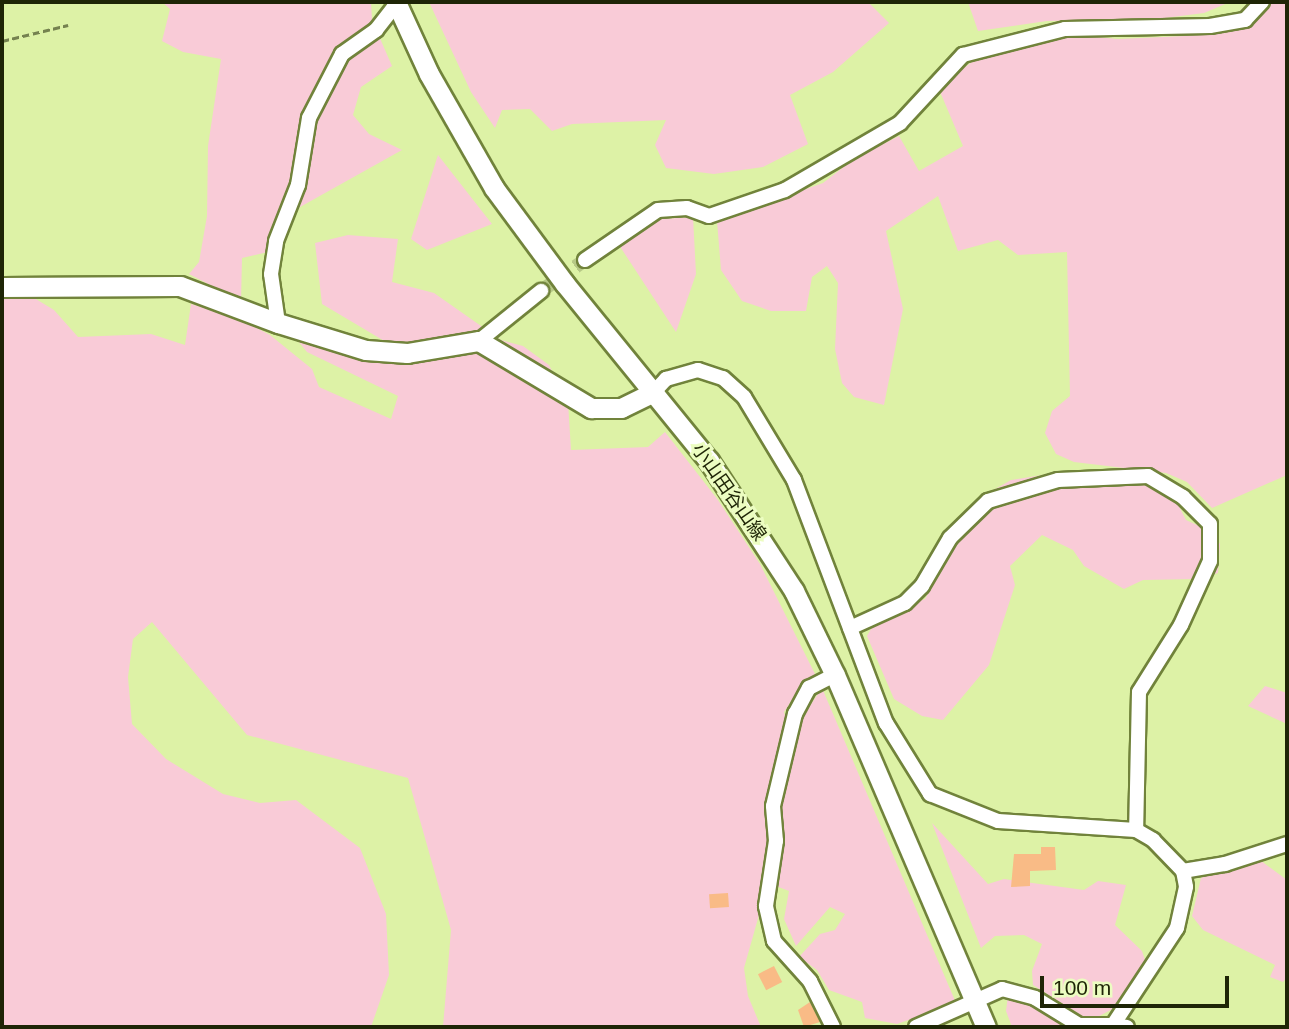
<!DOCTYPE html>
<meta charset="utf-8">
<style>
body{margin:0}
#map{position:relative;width:1289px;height:1029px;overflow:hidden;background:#ddf2a6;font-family:Arial,"Noto Sans JP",sans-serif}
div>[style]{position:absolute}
.green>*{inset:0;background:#f9cbd7}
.building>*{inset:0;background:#f9bb86;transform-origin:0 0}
.street-tunnel>*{height:14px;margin-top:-7px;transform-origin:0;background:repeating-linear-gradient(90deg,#b7c986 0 14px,transparent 0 21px)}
.path>*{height:2.5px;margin-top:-1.25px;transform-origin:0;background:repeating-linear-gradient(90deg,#75824f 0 7px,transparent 0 10.5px)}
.roads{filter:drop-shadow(2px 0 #71833b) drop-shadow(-2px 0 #71833b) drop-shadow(0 2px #71833b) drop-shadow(0 -2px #71833b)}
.street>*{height:14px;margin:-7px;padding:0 7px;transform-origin:7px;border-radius:7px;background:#fff}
.secondary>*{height:19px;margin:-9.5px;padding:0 9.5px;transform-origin:9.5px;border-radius:9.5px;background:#fff}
span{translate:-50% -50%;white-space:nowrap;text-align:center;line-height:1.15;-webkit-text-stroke:6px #ecfdc1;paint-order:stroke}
.street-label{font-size:19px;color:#1e2506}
.frame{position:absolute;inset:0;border:4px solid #1e2506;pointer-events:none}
.scale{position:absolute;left:1040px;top:976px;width:189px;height:32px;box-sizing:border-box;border:4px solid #1e2506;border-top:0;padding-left:9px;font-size:21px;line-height:24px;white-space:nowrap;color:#1e2506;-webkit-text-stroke:5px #ecfdc1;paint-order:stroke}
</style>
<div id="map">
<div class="green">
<div style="clip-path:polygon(162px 2px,371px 2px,372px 20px,392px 66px,361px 87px,353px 115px,369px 134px,402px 150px,275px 221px,268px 252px,242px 258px,241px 301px,189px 274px,199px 262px,207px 216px,208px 146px,221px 59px,183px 52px,162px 41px,170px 9px)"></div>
<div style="clip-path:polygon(429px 2px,868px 2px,889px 23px,833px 72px,790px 95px,808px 144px,763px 167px,714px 174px,666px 168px,655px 145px,666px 120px,572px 124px,552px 131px,530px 109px,502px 110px,495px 128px,471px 92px)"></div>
<div style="clip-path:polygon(968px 2px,1230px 2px,1204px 13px,1157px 19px,1047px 21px,978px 31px)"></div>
<div style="clip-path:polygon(1249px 2px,1287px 2px,1287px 475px,1212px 508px,1187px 482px,1166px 473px,1074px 462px,1056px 454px,1045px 433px,1052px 411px,1070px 396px,1067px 252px,1018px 255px,998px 240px,958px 251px,938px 196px,886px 231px,903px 309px,884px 405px,854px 397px,842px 383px,835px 349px,838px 283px,827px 266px,812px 277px,806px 311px,771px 311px,742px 301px,721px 270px,717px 221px,823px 183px,854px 159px,899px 136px,919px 171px,963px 146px,938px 87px,991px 48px,1030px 31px,1118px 39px,1185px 36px,1239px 12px)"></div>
<div style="clip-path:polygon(438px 155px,492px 224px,427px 250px,411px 239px)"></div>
<div style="clip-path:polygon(693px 217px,696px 274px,676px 332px,617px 242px,646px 220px)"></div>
<div style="clip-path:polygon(348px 235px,398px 239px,392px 282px,434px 293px,501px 340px,523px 346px,549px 365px,568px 402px,571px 450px,648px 447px,665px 432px,718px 500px,760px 564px,816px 676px,800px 688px,784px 712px,790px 735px,822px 688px,956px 1003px,897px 1024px,865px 1018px,862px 1002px,829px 990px,817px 970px,799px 957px,820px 934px,835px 930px,845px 914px,830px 907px,796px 946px,784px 919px,789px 891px,768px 883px,744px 968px,748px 996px,761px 1027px,443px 1027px,451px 930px,408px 778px,247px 735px,152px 622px,133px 639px,128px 677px,132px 724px,166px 759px,223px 794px,260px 803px,296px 800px,360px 848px,386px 914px,389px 975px,371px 1027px,2px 1027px,2px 285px,11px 284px,54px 310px,78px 337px,151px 334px,185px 345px,191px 304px,238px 318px,270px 335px,312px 369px,319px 387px,391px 419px,398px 396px,307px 352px,289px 330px,368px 358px,415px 362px,422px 351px,386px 342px,322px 304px,315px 243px)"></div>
<div style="clip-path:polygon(1049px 474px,1169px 487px,1186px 520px,1210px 531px,1220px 544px,1218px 573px,1197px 579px,1143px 580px,1124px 589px,1084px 566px,1073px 550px,1042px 535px,1010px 566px,1015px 585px,989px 665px,943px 720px,922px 716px,894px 699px,867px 636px,878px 617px,925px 599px,983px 496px,1011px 480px)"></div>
<div style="clip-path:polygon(1265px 686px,1287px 693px,1287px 724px,1248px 706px)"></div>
<div style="clip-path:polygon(932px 823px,988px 884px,1004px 879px,1084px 890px,1098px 881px,1126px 885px,1115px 925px,1142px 951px,1148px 969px,1131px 999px,1090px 1021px,1033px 985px,1032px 971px,1042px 944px,1024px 935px,995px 936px,981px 948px)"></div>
<div style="clip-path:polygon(1257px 858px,1287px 880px,1287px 977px,1283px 982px,1270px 977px,1275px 965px,1203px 930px,1192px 916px,1201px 878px)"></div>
<div style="clip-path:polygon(1015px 991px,1075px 1027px,1012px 1027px,1006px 1011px,1008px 996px)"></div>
</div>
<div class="building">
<div style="clip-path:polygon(1041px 847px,1055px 847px,1056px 870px,1030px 871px,1030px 886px,1011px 887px,1014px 854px,1041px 854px)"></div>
<div style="left:728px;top:893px;width:14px;height:19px;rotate:86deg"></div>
<div style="left:774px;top:966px;width:18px;height:18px;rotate:63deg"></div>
<div style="clip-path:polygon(810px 1002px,820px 1022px,804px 1027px,798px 1010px)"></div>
</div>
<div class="street-tunnel">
<div style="left:541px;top:291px;width:54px;rotate:-35.2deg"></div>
</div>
<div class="path">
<div style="left:2px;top:41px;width:68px;rotate:-13.6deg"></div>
</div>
<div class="roads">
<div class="street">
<div style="left:585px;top:260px;width:88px;rotate:-34.4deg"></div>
<div style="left:658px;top:210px;width:29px;rotate:-4deg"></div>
<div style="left:687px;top:208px;width:23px;rotate:20deg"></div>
<div style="left:709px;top:216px;width:80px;rotate:-18.9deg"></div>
<div style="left:785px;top:190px;width:133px;rotate:-30.2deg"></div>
<div style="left:900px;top:123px;width:93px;rotate:-47.2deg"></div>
<div style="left:963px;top:55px;width:105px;rotate:-14.3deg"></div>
<div style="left:1065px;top:29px;width:145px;rotate:-1.2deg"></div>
<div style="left:1210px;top:26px;width:36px;rotate:-10deg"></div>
<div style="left:1245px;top:20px;width:25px;rotate:-47deg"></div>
<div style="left:278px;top:323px;width:49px;rotate:-98.1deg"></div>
<div style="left:271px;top:274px;width:33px;rotate:-81deg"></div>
<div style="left:276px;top:241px;width:60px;rotate:-68.6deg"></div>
<div style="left:298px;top:185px;width:68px;rotate:-80.7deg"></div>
<div style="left:309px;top:118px;width:72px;rotate:-62.7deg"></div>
<div style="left:342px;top:54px;width:42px;rotate:-35.2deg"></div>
<div style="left:376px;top:30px;width:36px;rotate:-52deg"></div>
<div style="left:479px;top:341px;width:80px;rotate:-38.9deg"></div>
<div style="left:654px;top:392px;width:18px;rotate:-47deg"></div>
<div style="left:666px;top:379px;width:33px;rotate:-16deg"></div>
<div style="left:698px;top:370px;width:26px;rotate:18deg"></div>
<div style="left:723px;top:378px;width:28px;rotate:42deg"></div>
<div style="left:744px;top:397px;width:97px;rotate:58.9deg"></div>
<div style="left:794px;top:480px;width:260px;rotate:69.3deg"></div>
<div style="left:886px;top:723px;width:84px;rotate:58.2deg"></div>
<div style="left:930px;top:794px;width:73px;rotate:21.7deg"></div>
<div style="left:998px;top:821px;width:138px;rotate:3.7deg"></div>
<div style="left:1136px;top:830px;width:20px;rotate:30deg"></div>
<div style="left:1153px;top:840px;width:43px;rotate:45.9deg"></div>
<div style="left:1183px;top:871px;width:16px;rotate:79deg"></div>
<div style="left:1186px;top:887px;width:42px;rotate:102.4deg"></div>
<div style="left:1177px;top:928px;width:116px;rotate:123.4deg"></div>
<div style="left:1113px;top:1025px;width:14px;rotate:8deg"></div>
<div style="left:850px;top:628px;width:60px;rotate:-24.4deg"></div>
<div style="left:905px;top:603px;width:24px;rotate:-45deg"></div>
<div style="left:922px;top:586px;width:56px;rotate:-59.7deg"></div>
<div style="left:950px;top:538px;width:53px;rotate:-44.2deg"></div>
<div style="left:988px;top:501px;width:73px;rotate:-16.7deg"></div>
<div style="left:1058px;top:480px;width:90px;rotate:-2.5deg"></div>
<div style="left:1148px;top:476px;width:41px;rotate:31deg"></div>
<div style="left:1183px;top:497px;width:38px;rotate:45deg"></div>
<div style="left:1210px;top:524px;width:37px;rotate:90deg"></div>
<div style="left:1210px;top:561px;width:70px;rotate:114.4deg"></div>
<div style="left:1181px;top:625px;width:79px;rotate:122.1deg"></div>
<div style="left:1139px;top:692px;width:138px;rotate:91.2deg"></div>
<div style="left:1183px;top:871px;width:43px;rotate:-9.5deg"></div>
<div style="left:1225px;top:864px;width:65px;rotate:-17.9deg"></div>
<div style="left:833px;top:1027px;width:51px;rotate:-116.6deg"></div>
<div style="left:810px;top:981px;width:54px;rotate:-132deg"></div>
<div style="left:774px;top:941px;width:36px;rotate:-103deg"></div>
<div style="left:766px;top:906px;width:66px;rotate:-81.3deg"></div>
<div style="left:776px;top:841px;width:35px;rotate:-95deg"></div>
<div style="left:773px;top:806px;width:95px;rotate:-76.6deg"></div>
<div style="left:795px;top:714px;width:30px;rotate:-62deg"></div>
<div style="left:809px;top:688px;width:29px;rotate:-27deg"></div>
<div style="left:916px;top:1027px;width:94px;rotate:-23.8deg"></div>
<div style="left:1002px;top:989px;width:34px;rotate:15deg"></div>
<div style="left:1035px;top:998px;width:52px;rotate:31.5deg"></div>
<div style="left:1079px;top:1025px;width:34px"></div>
</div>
<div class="secondary">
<div style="left:396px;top:2px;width:79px;rotate:65.4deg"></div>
<div style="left:429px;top:74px;width:131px;rotate:60.3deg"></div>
<div style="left:494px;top:188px;width:119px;rotate:53.5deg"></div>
<div style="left:565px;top:284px;width:228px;rotate:50.9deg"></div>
<div style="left:709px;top:461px;width:155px;rotate:56.8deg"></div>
<div style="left:794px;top:591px;width:93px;rotate:64deg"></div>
<div style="left:835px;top:675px;width:383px;rotate:66.8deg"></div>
<div style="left:2px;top:287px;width:178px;rotate:-0.3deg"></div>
<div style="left:180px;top:286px;width:105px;rotate:20.7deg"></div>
<div style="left:278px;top:323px;width:92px;rotate:17.1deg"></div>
<div style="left:366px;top:350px;width:41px;rotate:4.2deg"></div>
<div style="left:407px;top:353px;width:73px;rotate:-9.5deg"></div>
<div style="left:479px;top:341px;width:131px;rotate:30.9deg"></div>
<div style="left:591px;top:408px;width:30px"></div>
<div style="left:621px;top:408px;width:37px;rotate:-26deg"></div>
</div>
</div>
<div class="street-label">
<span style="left:729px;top:492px;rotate:55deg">小山田谷山線</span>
</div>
<div class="frame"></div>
<div class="scale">100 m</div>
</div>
